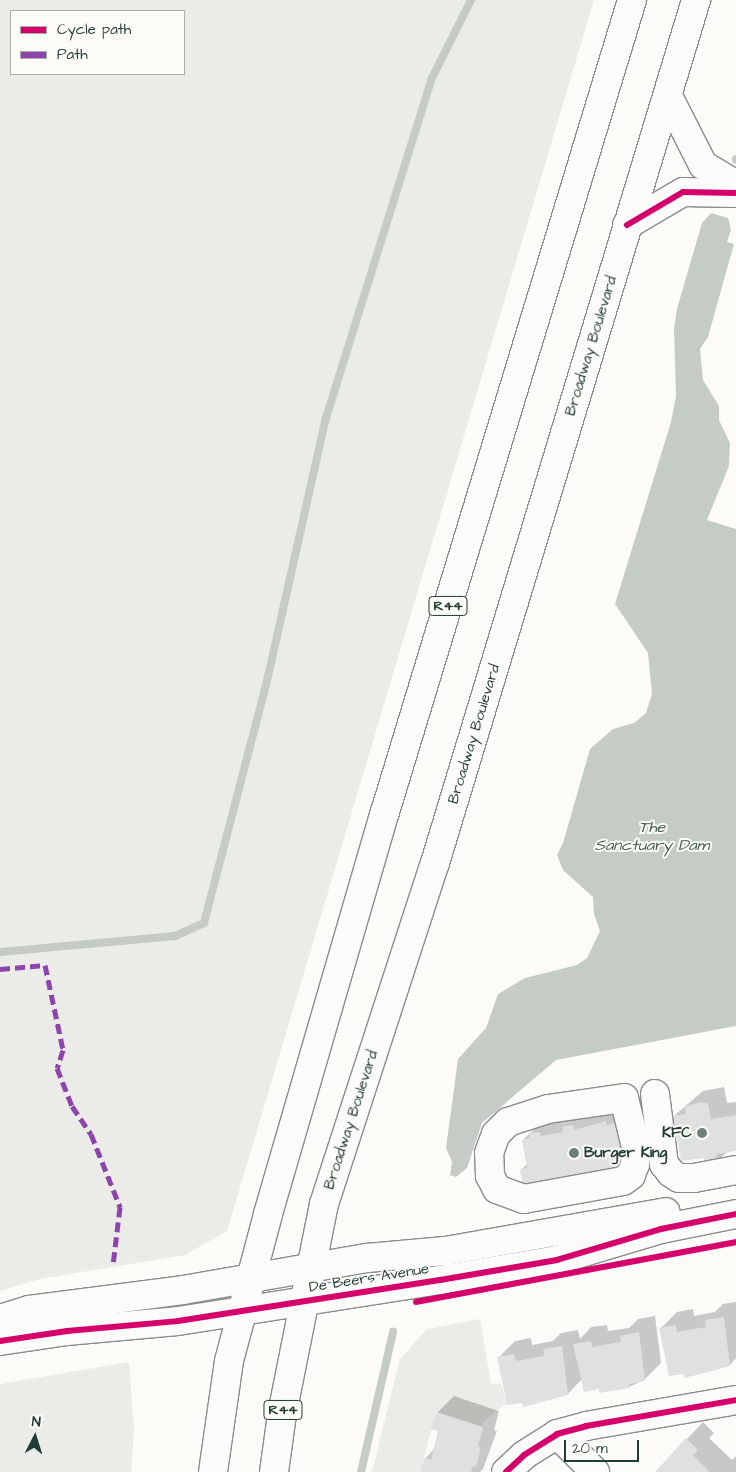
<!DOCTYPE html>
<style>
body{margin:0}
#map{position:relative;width:736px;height:1472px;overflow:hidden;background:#fcfbf8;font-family:"Architects Daughter",sans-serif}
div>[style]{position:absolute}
.green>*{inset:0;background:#ebece8}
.water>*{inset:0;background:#c5ccc6}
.shadow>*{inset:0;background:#0003}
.stream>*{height:8px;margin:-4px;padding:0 4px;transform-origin:4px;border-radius:4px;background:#c5ccc6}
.building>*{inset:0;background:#dfe1de}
.roads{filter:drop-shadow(1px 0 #888d8a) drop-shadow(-1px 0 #888d8a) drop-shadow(0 1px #888d8a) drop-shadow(0 -1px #888d8a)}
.minor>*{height:28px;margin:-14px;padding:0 14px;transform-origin:14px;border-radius:14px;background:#fbfbf9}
.major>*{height:28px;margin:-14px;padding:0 14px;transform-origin:14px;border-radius:14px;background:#fbfbf9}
.quiet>*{height:5px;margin-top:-2.5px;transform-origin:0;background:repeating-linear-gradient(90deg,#8e44ad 0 10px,transparent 0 15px)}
.cycleway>*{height:6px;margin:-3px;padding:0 3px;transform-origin:3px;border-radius:3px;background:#d6006c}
.dots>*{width:14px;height:14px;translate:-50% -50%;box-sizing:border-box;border:2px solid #fdfcf7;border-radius:50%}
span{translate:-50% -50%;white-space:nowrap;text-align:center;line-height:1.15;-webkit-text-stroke:4px #fdfcf7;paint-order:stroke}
.shield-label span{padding:1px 4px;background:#fdfcf7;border:1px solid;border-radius:4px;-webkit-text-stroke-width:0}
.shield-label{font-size:14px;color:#1f3d34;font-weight:700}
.street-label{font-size:15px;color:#1f3d34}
.poi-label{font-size:15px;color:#1f3d34;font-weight:700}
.right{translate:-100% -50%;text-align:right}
.left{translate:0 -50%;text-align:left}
.water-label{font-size:16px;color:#435c53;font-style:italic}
.legend{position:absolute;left:10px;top:10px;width:175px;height:65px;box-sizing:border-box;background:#fdfcf7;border:1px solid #a4b0a9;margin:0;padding:6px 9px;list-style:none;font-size:15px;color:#1f3d34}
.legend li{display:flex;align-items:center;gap:10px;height:25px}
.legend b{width:25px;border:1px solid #a4b0a9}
.north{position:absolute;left:10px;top:1412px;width:50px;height:50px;-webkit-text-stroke:4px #fdfcf7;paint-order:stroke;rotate:5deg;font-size:14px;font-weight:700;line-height:20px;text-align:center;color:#1f3d34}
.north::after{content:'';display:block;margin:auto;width:18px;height:22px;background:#1f3d34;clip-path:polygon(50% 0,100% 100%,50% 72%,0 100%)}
.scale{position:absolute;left:564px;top:1440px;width:75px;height:22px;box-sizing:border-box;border:2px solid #1f3d34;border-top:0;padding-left:6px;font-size:15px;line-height:18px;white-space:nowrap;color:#1f3d34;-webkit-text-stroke:4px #fdfcf7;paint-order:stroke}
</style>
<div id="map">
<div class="green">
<div style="clip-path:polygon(evenodd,0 0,594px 0,227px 1231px,185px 1255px,40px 1279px,0 1291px,0 0,11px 11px,184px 11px,184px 74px,11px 74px,11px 11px)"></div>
<div style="clip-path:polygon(480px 1319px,491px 1384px,501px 1383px,507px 1405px,496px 1410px,482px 1424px,483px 1427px,436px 1412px,420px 1472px,372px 1472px,400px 1359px,427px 1329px)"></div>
<div style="clip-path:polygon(129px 1362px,134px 1430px,131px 1472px,0 1472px,0 1384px)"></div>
</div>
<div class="water">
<div style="clip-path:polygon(711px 213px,728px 218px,731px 230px,727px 242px,734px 244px,708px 337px,700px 349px,703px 380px,719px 406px,719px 420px,730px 443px,729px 466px,707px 520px,736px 529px,736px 1026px,556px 1060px,482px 1123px,467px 1168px,456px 1177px,450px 1175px,452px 1162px,446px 1148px,458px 1059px,486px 1028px,498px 994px,525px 978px,577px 965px,587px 958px,600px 931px,594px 914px,593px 897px,563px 870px,557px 855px,563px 843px,590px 749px,613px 729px,634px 723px,646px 713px,652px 694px,648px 653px,615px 604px,671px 422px,676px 396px,674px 328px,677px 309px,702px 223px)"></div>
</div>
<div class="shadow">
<div style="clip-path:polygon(724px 1087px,727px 1103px,736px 1102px,736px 1150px,728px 1151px,717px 1162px,705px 1157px,668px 1128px,675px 1121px,674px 1116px,703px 1091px)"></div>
<div style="clip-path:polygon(622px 1106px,623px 1167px,521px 1170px,527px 1164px,523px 1140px,540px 1123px)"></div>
<div style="clip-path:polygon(736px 1302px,736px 1358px,730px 1365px,686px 1376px,660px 1329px,677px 1312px,693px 1309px,694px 1316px,715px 1312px,723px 1304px)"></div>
<div style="clip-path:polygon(655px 1316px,661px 1363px,644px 1380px,629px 1387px,600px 1387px,582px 1379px,568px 1394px,524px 1405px,498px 1358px,515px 1341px,531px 1338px,532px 1345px,553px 1341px,561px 1333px,578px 1330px,580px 1339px,591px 1327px,607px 1325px,608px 1331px,629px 1328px,638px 1319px)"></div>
<div style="clip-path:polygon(454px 1396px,499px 1411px,494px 1430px,497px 1431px,483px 1469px,480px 1472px,421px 1472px,425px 1459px,435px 1448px,440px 1430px,437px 1413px)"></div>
<div style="clip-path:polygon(703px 1422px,714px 1433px,709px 1438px,732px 1460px,736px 1456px,736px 1472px,656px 1472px)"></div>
</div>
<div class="stream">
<div style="left:736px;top:160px;width:1px;rotate:-90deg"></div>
<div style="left:0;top:952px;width:176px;rotate:-5.2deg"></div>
<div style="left:175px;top:936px;width:32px;rotate:-24deg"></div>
<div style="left:204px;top:923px;width:250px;rotate:-75.4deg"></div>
<div style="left:267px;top:681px;width:270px;rotate:-77.4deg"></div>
<div style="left:326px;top:418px;width:356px;rotate:-72.7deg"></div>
<div style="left:432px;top:78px;width:87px;rotate:-63.4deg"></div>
<div style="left:361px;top:1472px;width:144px;rotate:-77.1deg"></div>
</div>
<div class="building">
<div style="clip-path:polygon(701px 1102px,708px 1103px,711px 1119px,736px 1115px,736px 1151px,716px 1154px,718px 1163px,705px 1165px,704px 1158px,681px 1161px,677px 1138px,669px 1140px,667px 1128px,675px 1127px,673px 1116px,686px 1114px,685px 1107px)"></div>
<div style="clip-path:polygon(606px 1121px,606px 1125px,619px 1122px,622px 1136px,618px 1137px,619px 1143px,623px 1142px,624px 1168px,523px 1186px,520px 1169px,527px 1168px,522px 1140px,530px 1138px,530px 1133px,540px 1132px,541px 1136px,563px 1132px,562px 1127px,573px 1125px,574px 1130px)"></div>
<div style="clip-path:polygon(724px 1317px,730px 1366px,685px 1378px,684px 1374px,669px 1376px,659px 1328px,676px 1325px,677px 1332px,706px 1327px,705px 1320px)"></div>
<div style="clip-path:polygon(639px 1332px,645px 1381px,629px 1384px,630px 1388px,599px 1393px,599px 1389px,584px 1392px,573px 1344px,591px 1341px,592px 1347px,621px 1342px,620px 1336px)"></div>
<div style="clip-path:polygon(562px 1346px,568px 1395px,523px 1407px,522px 1403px,507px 1405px,497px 1357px,514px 1354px,516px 1361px,544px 1356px,543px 1349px)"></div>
<div style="clip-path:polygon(436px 1412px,483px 1427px,478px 1447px,481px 1447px,476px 1467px,473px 1466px,471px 1472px,420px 1472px,424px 1458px,431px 1460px,438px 1431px,431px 1429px)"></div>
<div style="clip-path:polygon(686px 1438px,698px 1450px,693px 1455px,710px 1472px,655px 1472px)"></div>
</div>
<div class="roads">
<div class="minor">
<div style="left:668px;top:96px;width:77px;rotate:63.1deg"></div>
<div style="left:703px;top:165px;width:39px;rotate:31deg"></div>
<div style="left:627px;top:225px;width:65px;rotate:-30.5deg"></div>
<div style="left:683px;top:192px;width:53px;rotate:1.1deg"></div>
<div style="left:655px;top:1094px;width:71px;rotate:82.7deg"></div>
<div style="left:664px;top:1164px;width:11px;rotate:52deg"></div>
<div style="left:671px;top:1173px;width:9px;rotate:32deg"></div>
<div style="left:679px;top:1178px;width:15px"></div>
<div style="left:694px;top:1178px;width:43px;rotate:-10.8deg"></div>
<div style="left:624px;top:1098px;width:50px;rotate:76.2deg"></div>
<div style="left:636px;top:1147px;width:17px;rotate:93deg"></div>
<div style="left:635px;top:1164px;width:12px;rotate:110deg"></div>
<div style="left:631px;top:1175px;width:10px;rotate:143deg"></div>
<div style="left:623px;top:1181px;width:101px;rotate:169.7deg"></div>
<div style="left:524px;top:1199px;width:29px;rotate:-160deg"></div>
<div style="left:497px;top:1189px;width:15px;rotate:-118deg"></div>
<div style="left:490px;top:1176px;width:23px;rotate:-92deg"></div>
<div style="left:489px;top:1153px;width:20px;rotate:-70deg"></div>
<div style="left:496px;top:1134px;width:17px;rotate:-45deg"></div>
<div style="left:508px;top:1122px;width:42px;rotate:-18deg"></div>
<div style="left:548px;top:1109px;width:77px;rotate:-8.2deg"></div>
<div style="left:0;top:1319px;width:30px;rotate:-17deg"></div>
<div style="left:29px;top:1310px;width:155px;rotate:-7.4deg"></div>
<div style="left:183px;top:1290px;width:187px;rotate:-9.9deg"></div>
<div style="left:367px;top:1258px;width:78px;rotate:-5.1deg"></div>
<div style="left:445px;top:1251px;width:224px;rotate:-10deg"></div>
<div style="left:0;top:1341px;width:68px;rotate:-8.5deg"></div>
<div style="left:67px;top:1331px;width:111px;rotate:-5.1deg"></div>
<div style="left:178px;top:1321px;width:265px;rotate:-8.9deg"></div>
<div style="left:440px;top:1280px;width:119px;rotate:-9.7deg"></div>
<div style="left:557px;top:1260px;width:109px;rotate:-16.6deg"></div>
<div style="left:661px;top:1229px;width:76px;rotate:-11.3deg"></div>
<div style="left:557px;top:1434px;width:54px;rotate:45deg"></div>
<div style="left:506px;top:1472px;width:25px;rotate:-43deg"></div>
<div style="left:524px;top:1455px;width:39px;rotate:-32deg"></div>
<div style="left:557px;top:1434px;width:30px;rotate:-15deg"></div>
<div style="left:586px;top:1426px;width:152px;rotate:-9.8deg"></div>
</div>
<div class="major">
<div style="left:213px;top:1472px;width:112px;rotate:-81.8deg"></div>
<div style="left:229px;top:1361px;width:152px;rotate:-75.1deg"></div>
<div style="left:268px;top:1214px;width:419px;rotate:-73.8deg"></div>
<div style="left:385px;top:812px;width:849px;rotate:-73.08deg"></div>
<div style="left:274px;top:1472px;width:59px;rotate:-82.1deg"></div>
<div style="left:282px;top:1414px;width:214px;rotate:-78.7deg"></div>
<div style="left:324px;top:1204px;width:359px;rotate:-72deg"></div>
<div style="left:435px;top:863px;width:902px;rotate:-73.17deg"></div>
</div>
</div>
<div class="quiet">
<div style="left:0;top:969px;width:45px;rotate:-5.1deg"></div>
<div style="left:45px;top:965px;width:87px;rotate:78deg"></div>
<div style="left:63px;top:1050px;width:19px;rotate:108deg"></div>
<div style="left:57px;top:1068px;width:41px;rotate:68.5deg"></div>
<div style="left:72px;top:1106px;width:34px;rotate:56deg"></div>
<div style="left:91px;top:1134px;width:79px;rotate:68.3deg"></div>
<div style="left:120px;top:1207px;width:58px;rotate:96.9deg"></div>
</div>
<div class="cycleway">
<div style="left:627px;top:225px;width:65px;rotate:-30.5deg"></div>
<div style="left:683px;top:192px;width:53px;rotate:1.1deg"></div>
<div style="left:416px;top:1302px;width:326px;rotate:-10.6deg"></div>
<div style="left:0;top:1341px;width:68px;rotate:-8.5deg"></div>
<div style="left:67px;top:1331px;width:111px;rotate:-5.1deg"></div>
<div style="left:178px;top:1321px;width:265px;rotate:-8.9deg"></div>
<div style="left:440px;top:1280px;width:119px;rotate:-9.7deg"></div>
<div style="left:557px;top:1260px;width:109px;rotate:-16.6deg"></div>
<div style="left:661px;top:1229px;width:76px;rotate:-11.3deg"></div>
<div style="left:506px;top:1472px;width:25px;rotate:-43deg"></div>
<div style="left:524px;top:1455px;width:39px;rotate:-32deg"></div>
<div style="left:557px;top:1434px;width:30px;rotate:-15deg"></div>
<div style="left:586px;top:1426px;width:152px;rotate:-9.8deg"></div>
</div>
<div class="dots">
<div style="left:702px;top:1133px;background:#6c8079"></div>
<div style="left:574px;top:1153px;background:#6c8079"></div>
</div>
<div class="shield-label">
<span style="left:448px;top:606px">R44</span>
<span style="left:283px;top:1410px">R44</span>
</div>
<div class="street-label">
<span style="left:591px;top:346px;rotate:-73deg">Broadway Boulevard</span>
<span style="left:474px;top:734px;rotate:-73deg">Broadway Boulevard</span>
<span style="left:351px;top:1120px;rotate:-72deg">Broadway Boulevard</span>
<span style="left:369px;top:1278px;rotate:-9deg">De Beers Avenue</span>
</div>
<div class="poi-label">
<span class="right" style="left:692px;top:1133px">KFC</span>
<span class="left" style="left:584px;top:1153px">Burger King</span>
</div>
<div class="water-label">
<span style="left:652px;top:836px">The<br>Sanctuary Dam</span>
</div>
<ul class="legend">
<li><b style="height:6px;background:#d6006c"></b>Cycle path</li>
<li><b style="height:6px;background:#8e44ad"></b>Path</li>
</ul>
<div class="north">N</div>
<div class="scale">20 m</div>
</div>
